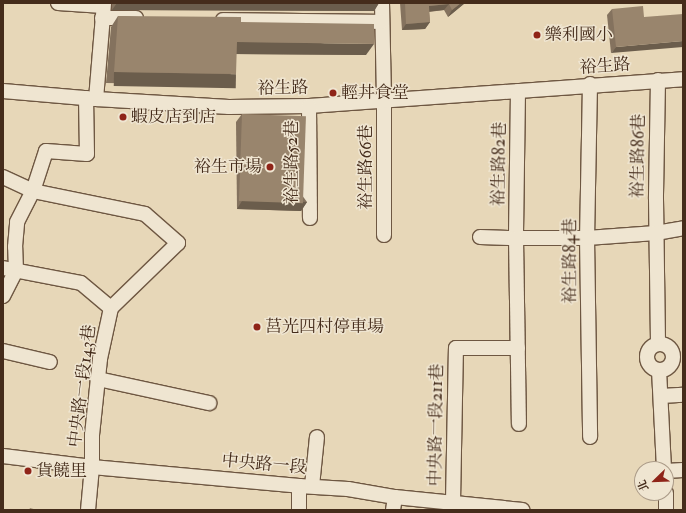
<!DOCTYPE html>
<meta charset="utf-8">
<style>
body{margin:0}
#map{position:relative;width:686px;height:513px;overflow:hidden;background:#e7d7b8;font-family:"IM FELL Double Pica","Noto Serif TC",serif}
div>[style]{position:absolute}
.roads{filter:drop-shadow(1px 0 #6e5742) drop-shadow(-1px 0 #6e5742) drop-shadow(0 1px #6e5742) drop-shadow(0 -1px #6e5742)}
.minor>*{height:14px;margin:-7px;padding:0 7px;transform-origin:7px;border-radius:7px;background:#efe5d1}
.minor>.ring{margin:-7px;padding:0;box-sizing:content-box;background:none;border:14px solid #efe5d1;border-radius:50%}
.wall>*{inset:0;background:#84725e}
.shaded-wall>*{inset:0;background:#6b5d4c;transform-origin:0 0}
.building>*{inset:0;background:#99856d;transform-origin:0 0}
.dots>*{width:11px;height:11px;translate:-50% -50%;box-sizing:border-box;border:2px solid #efe5d1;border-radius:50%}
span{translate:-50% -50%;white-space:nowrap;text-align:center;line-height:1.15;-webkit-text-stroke:3px #efe5d1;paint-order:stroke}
.poi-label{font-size:17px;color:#452c1b}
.left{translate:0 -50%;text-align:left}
.right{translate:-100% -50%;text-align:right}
.street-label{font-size:17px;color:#452c1b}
.frame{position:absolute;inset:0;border:4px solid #452c1b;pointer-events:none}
.north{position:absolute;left:634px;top:461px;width:40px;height:40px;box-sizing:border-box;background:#efe5d1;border:1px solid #ab9b88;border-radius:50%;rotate:247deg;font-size:11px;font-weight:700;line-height:16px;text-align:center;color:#452c1b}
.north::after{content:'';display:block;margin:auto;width:14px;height:18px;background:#8f2418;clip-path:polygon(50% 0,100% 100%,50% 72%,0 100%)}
</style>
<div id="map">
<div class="roads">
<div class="minor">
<div style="left:58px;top:3px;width:45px;rotate:3.8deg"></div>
<div style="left:382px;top:3px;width:97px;rotate:88.8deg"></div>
<div style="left:384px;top:100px;width:135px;rotate:90deg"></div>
<div style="left:102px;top:18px;width:34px"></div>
<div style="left:223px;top:20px;width:159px;rotate:0.7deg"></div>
<div style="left:658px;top:80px;width:119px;rotate:91deg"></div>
<div style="left:656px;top:199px;width:145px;rotate:89.2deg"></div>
<div style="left:590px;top:84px;width:154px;rotate:91.1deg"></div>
<div style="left:587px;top:238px;width:199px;rotate:89.1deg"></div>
<div style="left:3px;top:91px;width:93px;rotate:4.9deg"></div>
<div style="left:96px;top:99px;width:133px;rotate:3.4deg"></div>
<div style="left:229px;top:107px;width:80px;rotate:-0.7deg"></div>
<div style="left:309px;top:106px;width:375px;rotate:-4.1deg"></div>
<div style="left:518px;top:91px;width:147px;rotate:90.8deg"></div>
<div style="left:516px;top:238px;width:71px"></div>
<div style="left:587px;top:238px;width:69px;rotate:-4.1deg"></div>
<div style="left:656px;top:233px;width:27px;rotate:-10deg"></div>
<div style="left:96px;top:99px;width:96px;rotate:-85.2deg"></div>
<div style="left:309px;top:106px;width:112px;rotate:89.5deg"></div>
<div style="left:3px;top:177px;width:33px;rotate:25deg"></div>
<div style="left:33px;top:191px;width:114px;rotate:11.6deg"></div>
<div style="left:145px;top:214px;width:44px;rotate:41.3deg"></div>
<div style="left:178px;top:243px;width:93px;rotate:135.9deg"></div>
<div style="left:111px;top:308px;width:52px;rotate:102.2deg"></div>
<div style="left:100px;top:359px;width:76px;rotate:96deg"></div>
<div style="left:92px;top:435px;width:32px;rotate:90deg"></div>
<div style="left:92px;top:467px;width:43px;rotate:95.3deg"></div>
<div style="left:480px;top:237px;width:36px;rotate:2deg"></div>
<div style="left:516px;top:238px;width:186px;rotate:89.1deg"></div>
<div style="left:3px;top:268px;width:79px;rotate:10.9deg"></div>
<div style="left:81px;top:283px;width:39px;rotate:40deg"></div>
<div style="left:3px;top:296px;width:28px;rotate:-63deg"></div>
<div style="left:16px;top:271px;width:24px;rotate:-92deg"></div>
<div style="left:15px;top:247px;width:25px;rotate:-85deg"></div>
<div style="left:17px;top:222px;width:35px;rotate:-63deg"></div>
<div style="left:33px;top:191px;width:42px;rotate:-72deg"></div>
<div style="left:46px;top:151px;width:41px;rotate:4.2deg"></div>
<div style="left:87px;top:154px;width:56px;rotate:-91deg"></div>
<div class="ring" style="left:647px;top:344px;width:12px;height:12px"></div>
<div style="left:3px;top:351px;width:48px;rotate:13.2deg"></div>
<div style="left:659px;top:370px;width:99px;rotate:87.1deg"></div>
<div style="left:98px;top:379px;width:114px;rotate:12.2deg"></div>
<div style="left:661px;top:396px;width:22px;rotate:-3deg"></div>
<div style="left:3px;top:456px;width:90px;rotate:7deg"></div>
<div style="left:92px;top:467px;width:208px;rotate:5.2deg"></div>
<div style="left:299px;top:486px;width:49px;rotate:3.5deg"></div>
<div style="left:348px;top:489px;width:48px;rotate:9.7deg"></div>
<div style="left:395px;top:497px;width:128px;rotate:5.8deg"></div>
<div style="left:666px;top:471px;width:17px;rotate:-3deg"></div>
<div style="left:299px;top:486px;width:24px;rotate:90deg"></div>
<div style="left:312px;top:486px;width:49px;rotate:-84.2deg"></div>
<div style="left:666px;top:493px;width:17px;rotate:90deg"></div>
<div style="left:453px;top:502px;width:154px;rotate:-88.9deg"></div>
<div style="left:456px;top:348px;width:62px"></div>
<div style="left:393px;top:510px;width:13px;rotate:-81deg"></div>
</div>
</div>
<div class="wall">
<div style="clip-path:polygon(112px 3px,379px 3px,374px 11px,112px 10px)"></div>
<div style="clip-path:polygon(400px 3px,465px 3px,448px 17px,444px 10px,429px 12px,430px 22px,425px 29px,402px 30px)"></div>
<div style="clip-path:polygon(612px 9px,644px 17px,611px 53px,607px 15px)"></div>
<div style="clip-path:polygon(118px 16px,241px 22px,366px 55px,236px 54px,228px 85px,106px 83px,111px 27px)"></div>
<div style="clip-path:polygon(242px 114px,307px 202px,301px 211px,237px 209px,236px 122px)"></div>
</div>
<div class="shaded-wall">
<div style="clip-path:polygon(117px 3px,379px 3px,374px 11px,112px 10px)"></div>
<div style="clip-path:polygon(461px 3px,465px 3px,448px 17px,452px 10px)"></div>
<div style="clip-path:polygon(449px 4px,444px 10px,424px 12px,429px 6px)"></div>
<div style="clip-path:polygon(430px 22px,425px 29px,402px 30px,406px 24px)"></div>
<div style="clip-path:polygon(683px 41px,683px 47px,611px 53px,616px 47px)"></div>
<div style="clip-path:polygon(237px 42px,374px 44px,366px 55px,229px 54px)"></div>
<div style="left:114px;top:72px;width:122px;height:14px;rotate:1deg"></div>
<div style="clip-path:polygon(242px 201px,307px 202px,301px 211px,237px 209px)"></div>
</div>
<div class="building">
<div style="clip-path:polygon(405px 3px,461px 3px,452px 10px,449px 4px,429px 6px,430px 22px,406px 24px)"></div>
<div style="clip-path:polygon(643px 6px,644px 17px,683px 14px,683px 41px,616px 47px,612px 9px)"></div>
<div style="clip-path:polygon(118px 16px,241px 17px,241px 22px,374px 24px,374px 44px,237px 42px,236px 74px,114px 72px)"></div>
<div style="left:242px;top:114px;width:64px;height:87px;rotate:2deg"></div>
<div style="clip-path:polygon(30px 508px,37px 510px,29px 510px)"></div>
</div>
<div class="dots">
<div style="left:537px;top:35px;background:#8f2418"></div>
<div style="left:333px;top:93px;background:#8f2418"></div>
<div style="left:123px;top:117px;background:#8f2418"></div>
<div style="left:270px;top:167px;background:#8f2418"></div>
<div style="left:257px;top:327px;background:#8f2418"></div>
<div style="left:28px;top:471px;background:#8f2418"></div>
</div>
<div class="poi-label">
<span class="left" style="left:545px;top:35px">樂利國小</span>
<span class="left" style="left:341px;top:93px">輕丼食堂</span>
<span class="left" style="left:131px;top:117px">蝦皮店到店</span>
<span class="right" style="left:262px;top:167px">裕生市場</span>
<span class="left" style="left:265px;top:327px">莒光四村停車場</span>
<span class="left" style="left:36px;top:471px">貨饒里</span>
</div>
<div class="street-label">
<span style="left:605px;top:66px;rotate:-4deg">裕生路</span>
<span style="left:283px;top:88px;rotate:-1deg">裕生路</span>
<span style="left:638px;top:156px;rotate:-89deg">裕生路86巷</span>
<span style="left:292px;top:162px;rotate:-90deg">裕生路52巷</span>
<span style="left:499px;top:164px;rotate:-89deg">裕生路82巷</span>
<span style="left:366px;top:167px;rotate:-90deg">裕生路66巷</span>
<span style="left:570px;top:261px;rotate:-90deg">裕生路84巷</span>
<span style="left:82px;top:386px;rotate:-83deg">中央路一段143巷</span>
<span style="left:436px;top:425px;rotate:-89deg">中央路一段211巷</span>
<span style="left:264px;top:464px;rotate:5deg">中央路一段</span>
</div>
<div class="frame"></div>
<div class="north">北</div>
</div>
